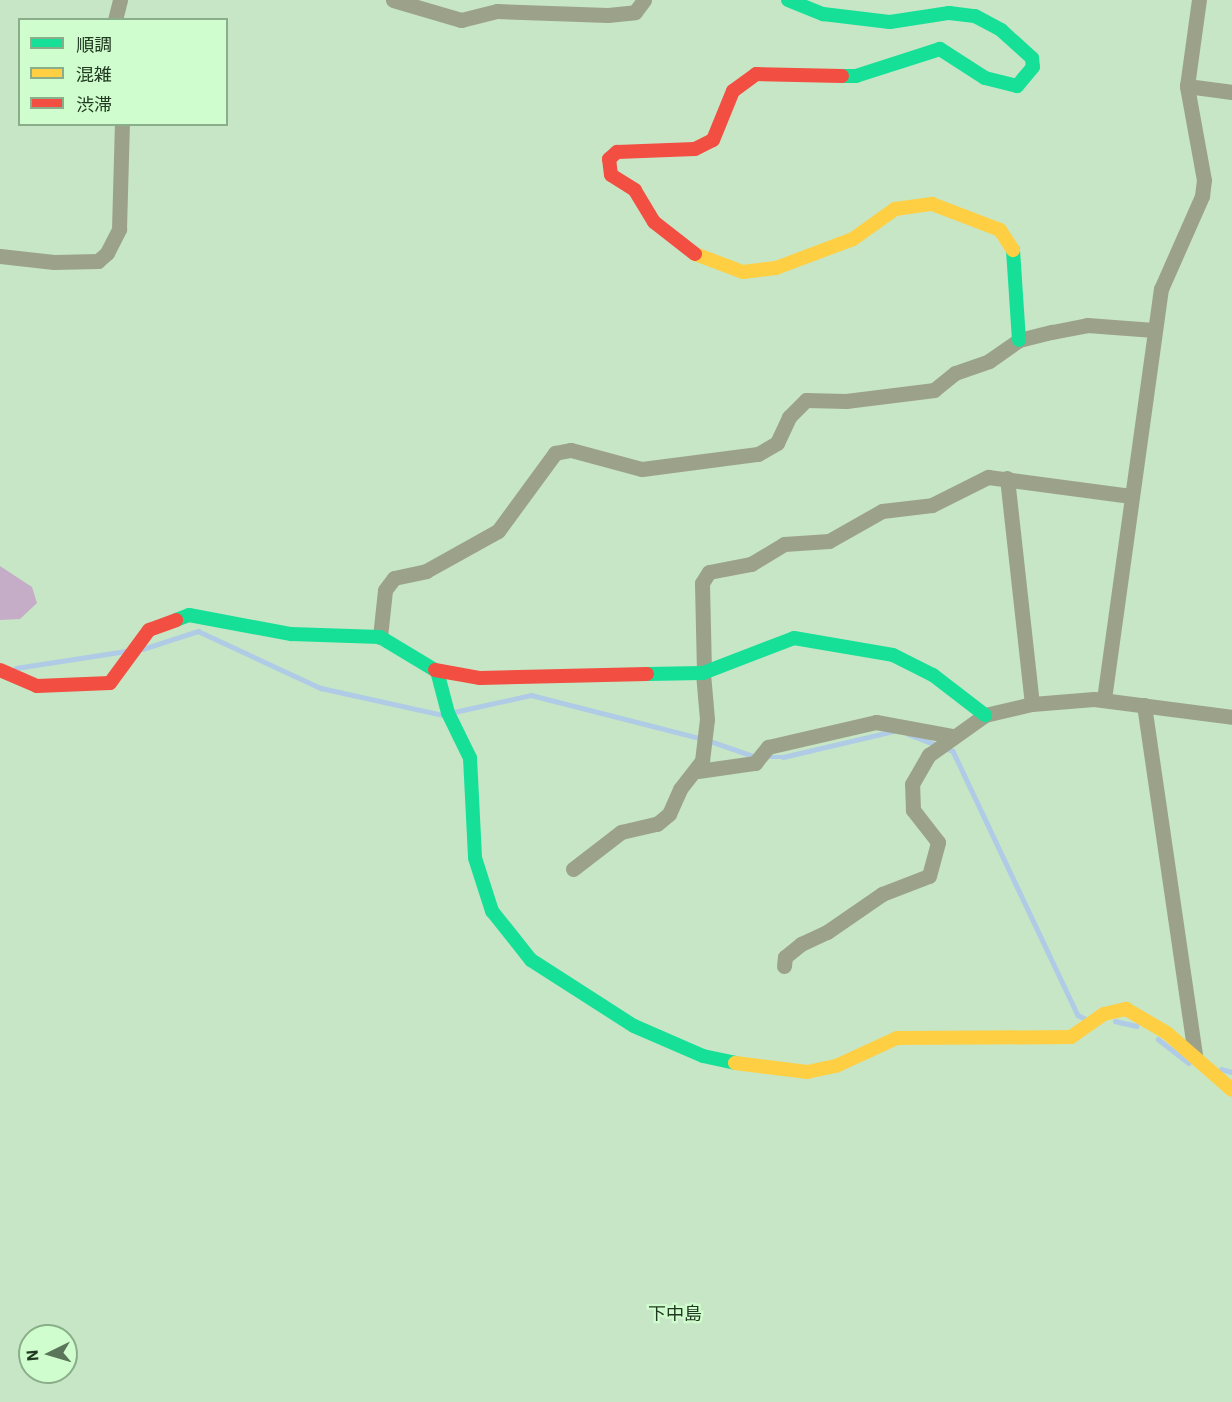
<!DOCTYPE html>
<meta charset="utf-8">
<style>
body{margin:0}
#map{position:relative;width:1232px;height:1402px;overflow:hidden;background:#c7e6c6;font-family:"IBM Plex Sans","Noto Sans JP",sans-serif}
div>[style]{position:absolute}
.forest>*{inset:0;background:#c5adc8}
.stream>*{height:4.5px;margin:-2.25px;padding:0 2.25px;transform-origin:2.25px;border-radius:2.25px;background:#afcbe5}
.street>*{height:15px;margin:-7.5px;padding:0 7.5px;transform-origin:7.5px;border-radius:7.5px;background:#9ca28a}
.fast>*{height:14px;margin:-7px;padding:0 7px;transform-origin:7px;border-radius:7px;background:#16e098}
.slow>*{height:14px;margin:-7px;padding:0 7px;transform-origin:7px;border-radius:7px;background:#ffcf43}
.jam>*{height:14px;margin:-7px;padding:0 7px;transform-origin:7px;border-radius:7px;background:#f24e42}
span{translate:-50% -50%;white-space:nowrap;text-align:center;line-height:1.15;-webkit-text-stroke:4.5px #d0fdce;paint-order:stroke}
.quarter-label{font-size:18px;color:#213821}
.legend{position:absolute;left:18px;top:18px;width:210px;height:108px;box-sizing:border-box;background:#d0fdce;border:2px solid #8aae89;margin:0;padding:8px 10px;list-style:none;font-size:18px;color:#213821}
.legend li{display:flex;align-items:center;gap:12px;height:30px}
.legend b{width:30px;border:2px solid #8aae89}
.north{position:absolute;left:18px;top:1324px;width:60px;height:60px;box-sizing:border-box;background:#d0fdce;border:2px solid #8aae89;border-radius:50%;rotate:265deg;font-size:16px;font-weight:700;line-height:24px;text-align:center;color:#213821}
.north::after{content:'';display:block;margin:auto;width:21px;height:27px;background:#5b755b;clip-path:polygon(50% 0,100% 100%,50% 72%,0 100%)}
</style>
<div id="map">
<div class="forest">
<div style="clip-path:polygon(0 566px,32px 587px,37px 603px,20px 619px,0 620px)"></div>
</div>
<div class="stream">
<div style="left:143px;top:649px;width:58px;rotate:-18.1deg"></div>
<div style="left:198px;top:631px;width:136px;rotate:24.9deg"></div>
<div style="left:321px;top:688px;width:125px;rotate:12.5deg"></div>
<div style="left:16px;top:668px;width:111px;rotate:-8.8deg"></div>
<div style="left:454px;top:712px;width:79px;rotate:-12.4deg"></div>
<div style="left:531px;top:695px;width:179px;rotate:14.3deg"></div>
<div style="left:704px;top:739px;width:52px;rotate:19.1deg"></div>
<div style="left:908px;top:734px;width:30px;rotate:21deg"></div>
<div style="left:944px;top:748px;width:9px;rotate:18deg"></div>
<div style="left:953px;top:751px;width:292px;rotate:64.7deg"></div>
<div style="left:1078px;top:1015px;width:9px;rotate:27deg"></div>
<div style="left:765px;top:757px;width:18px"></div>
<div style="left:783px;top:757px;width:114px;rotate:-13.2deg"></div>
<div style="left:1115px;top:1021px;width:22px;rotate:13deg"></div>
<div style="left:1158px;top:1039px;width:39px;rotate:38deg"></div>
<div style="left:1221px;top:1069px;width:11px;rotate:15deg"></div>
</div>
<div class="street">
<div style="left:393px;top:0;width:71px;rotate:16.4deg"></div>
<div style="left:461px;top:20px;width:37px;rotate:-14deg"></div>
<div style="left:497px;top:11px;width:111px;rotate:2.1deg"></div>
<div style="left:608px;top:15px;width:27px;rotate:-6deg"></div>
<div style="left:635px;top:12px;width:15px;rotate:-53deg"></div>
<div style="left:115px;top:20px;width:21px;rotate:-76deg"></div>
<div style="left:1187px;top:86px;width:45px;rotate:7.6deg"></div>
<div style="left:0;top:256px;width:54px;rotate:6.3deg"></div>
<div style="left:54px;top:262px;width:44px;rotate:-1.3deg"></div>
<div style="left:98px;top:261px;width:12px;rotate:-42deg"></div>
<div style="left:107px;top:253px;width:27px;rotate:-63deg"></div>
<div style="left:119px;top:229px;width:105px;rotate:-88.4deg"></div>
<div style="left:1007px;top:478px;width:227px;rotate:83.7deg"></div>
<div style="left:380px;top:637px;width:47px;rotate:-83.9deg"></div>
<div style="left:385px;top:590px;width:15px;rotate:-53deg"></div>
<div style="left:394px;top:578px;width:33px;rotate:-12deg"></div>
<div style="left:426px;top:571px;width:82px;rotate:-29.1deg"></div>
<div style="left:498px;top:531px;width:97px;rotate:-53.8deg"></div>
<div style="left:555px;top:453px;width:16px;rotate:-11deg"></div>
<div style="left:571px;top:450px;width:73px;rotate:15deg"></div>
<div style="left:642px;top:469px;width:117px;rotate:-7.4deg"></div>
<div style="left:758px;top:454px;width:22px;rotate:-30deg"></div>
<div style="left:777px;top:443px;width:29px;rotate:-65deg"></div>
<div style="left:789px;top:417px;width:24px;rotate:-45deg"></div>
<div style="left:806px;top:400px;width:40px;rotate:1.4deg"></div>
<div style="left:846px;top:401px;width:89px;rotate:-7.1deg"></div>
<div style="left:934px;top:390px;width:27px;rotate:-39deg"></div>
<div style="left:955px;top:373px;width:36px;rotate:-19deg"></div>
<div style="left:989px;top:361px;width:37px;rotate:-35deg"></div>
<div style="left:1019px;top:340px;width:34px;rotate:-14deg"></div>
<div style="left:1052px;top:332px;width:36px;rotate:-11deg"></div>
<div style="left:1087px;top:325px;width:67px;rotate:4.3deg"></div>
<div style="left:704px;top:672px;width:89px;rotate:-91.3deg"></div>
<div style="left:702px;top:583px;width:13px;rotate:-58deg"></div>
<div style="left:709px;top:572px;width:43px;rotate:-10.8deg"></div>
<div style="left:751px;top:564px;width:39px;rotate:-31deg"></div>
<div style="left:784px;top:544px;width:45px;rotate:-3.8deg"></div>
<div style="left:829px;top:541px;width:61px;rotate:-29.5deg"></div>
<div style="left:882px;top:511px;width:50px;rotate:-6.8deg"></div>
<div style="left:932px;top:505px;width:63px;rotate:-26.6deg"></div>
<div style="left:988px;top:477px;width:144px;rotate:7.6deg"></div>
<div style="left:1104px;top:699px;width:414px;rotate:-82.1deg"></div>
<div style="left:1161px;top:289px;width:102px;rotate:-66.2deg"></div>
<div style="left:1202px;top:196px;width:16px;rotate:-83deg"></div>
<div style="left:1204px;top:180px;width:96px;rotate:-100.3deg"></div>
<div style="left:1187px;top:86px;width:87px;rotate:-82.1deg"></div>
<div style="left:1144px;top:705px;width:354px;rotate:81.7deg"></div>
<div style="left:698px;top:771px;width:58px;rotate:-8deg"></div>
<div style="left:755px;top:763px;width:21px;rotate:-51deg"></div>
<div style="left:768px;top:747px;width:111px;rotate:-13deg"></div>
<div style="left:876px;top:722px;width:77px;rotate:10.4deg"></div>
<div style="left:573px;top:869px;width:61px;rotate:-37.6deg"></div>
<div style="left:621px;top:832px;width:37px;rotate:-13deg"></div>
<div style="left:657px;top:824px;width:16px;rotate:-40deg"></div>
<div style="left:669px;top:814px;width:27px;rotate:-66deg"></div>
<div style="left:680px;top:789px;width:36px;rotate:-52deg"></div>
<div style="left:702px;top:761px;width:42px;rotate:-83.2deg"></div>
<div style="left:707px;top:719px;width:46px;rotate:-95deg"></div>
<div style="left:784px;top:966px;width:9px;rotate:-84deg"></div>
<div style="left:785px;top:957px;width:21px;rotate:-39deg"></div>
<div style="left:801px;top:944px;width:29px;rotate:-25deg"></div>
<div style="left:827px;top:932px;width:67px;rotate:-34.6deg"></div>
<div style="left:882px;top:894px;width:50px;rotate:-21deg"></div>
<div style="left:929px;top:876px;width:35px;rotate:-75deg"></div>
<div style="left:938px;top:842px;width:41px;rotate:-128deg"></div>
<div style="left:913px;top:810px;width:26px;rotate:-92deg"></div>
<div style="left:912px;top:784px;width:34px;rotate:-60deg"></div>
<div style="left:929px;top:755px;width:69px;rotate:-35.5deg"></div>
<div style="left:985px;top:715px;width:48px;rotate:-13.2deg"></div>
<div style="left:1032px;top:704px;width:62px;rotate:-4.6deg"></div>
<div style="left:1094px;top:699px;width:139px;rotate:7.4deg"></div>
</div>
<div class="fast">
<div style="left:788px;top:0;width:38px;rotate:22deg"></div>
<div style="left:823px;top:14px;width:67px;rotate:6.8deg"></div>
<div style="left:890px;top:22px;width:60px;rotate:-8.7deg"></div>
<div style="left:949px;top:13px;width:26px;rotate:7deg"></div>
<div style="left:975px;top:16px;width:30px;rotate:28deg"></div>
<div style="left:1001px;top:30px;width:42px;rotate:42.1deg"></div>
<div style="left:1032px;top:58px;width:9px;rotate:84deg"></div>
<div style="left:1033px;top:67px;width:25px;rotate:130deg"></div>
<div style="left:1017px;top:86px;width:33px;rotate:-166deg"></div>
<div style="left:985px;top:78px;width:54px;rotate:-147.2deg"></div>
<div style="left:940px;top:49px;width:88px;rotate:162.2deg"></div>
<div style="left:856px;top:76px;width:14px;rotate:180deg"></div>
<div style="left:1013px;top:250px;width:90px;rotate:86.2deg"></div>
<div style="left:176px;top:620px;width:14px;rotate:-21deg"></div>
<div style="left:189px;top:615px;width:104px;rotate:10.6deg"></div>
<div style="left:291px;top:634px;width:89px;rotate:1.9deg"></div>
<div style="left:380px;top:637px;width:64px;rotate:31deg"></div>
<div style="left:437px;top:671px;width:43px;rotate:75.3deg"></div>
<div style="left:448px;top:713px;width:50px;rotate:63.9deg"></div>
<div style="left:470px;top:758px;width:100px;rotate:87.1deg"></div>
<div style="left:475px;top:858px;width:56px;rotate:72.2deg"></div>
<div style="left:492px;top:911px;width:63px;rotate:51.5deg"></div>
<div style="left:531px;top:960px;width:122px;rotate:32.7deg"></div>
<div style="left:634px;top:1026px;width:75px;rotate:23.5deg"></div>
<div style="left:703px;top:1056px;width:33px;rotate:12deg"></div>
<div style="left:647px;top:674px;width:56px;rotate:-1deg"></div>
<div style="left:703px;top:673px;width:97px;rotate:-21deg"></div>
<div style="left:794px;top:638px;width:100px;rotate:9.7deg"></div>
<div style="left:893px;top:655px;width:45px;rotate:26.6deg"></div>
<div style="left:933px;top:675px;width:66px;rotate:37.6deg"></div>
</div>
<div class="slow">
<div style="left:695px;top:254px;width:51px;rotate:20.6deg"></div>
<div style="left:743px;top:272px;width:33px;rotate:-7deg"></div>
<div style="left:776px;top:268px;width:82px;rotate:-20.6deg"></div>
<div style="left:853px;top:239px;width:52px;rotate:-35.5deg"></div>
<div style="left:895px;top:209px;width:37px;rotate:-8deg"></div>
<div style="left:932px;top:204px;width:73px;rotate:20.9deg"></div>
<div style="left:1000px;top:230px;width:24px;rotate:57deg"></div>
<div style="left:735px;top:1063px;width:73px;rotate:7.1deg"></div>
<div style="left:807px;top:1072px;width:30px;rotate:-12deg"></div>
<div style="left:836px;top:1066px;width:67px;rotate:-24.7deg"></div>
<div style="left:897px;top:1038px;width:174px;rotate:-0.3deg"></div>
<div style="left:1071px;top:1037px;width:40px;rotate:-34.9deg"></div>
<div style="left:1104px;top:1014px;width:23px;rotate:-13deg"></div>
<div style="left:1126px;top:1009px;width:48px;rotate:30.3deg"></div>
<div style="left:1167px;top:1033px;width:86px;rotate:41.2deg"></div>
</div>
<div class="jam">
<div style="left:695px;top:254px;width:52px;rotate:-142deg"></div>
<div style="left:654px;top:222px;width:37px;rotate:-121deg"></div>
<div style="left:635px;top:190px;width:28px;rotate:-148deg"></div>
<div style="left:611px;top:175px;width:16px;rotate:-97deg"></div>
<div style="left:609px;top:159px;width:11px;rotate:-41deg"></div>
<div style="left:617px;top:152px;width:78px;rotate:-2.2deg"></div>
<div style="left:695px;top:149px;width:20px;rotate:-27deg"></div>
<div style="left:713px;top:140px;width:53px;rotate:-67.8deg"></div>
<div style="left:733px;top:91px;width:29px;rotate:-36deg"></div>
<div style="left:756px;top:74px;width:86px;rotate:1.3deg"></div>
<div style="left:0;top:670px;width:40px;rotate:23.4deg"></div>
<div style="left:37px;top:686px;width:73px;rotate:-2.4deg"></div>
<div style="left:110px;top:683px;width:66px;rotate:-53.7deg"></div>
<div style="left:149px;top:630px;width:29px;rotate:-20deg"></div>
<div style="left:435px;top:670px;width:46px;rotate:10.1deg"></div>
<div style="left:480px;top:678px;width:167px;rotate:-1.4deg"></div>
</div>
<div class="quarter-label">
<span style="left:675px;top:1314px">下中島</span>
</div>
<ul class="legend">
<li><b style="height:8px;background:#16e098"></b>順調</li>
<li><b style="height:8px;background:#ffcf43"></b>混雑</li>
<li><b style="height:8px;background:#f24e42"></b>渋滞</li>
</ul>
<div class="north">N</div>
</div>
